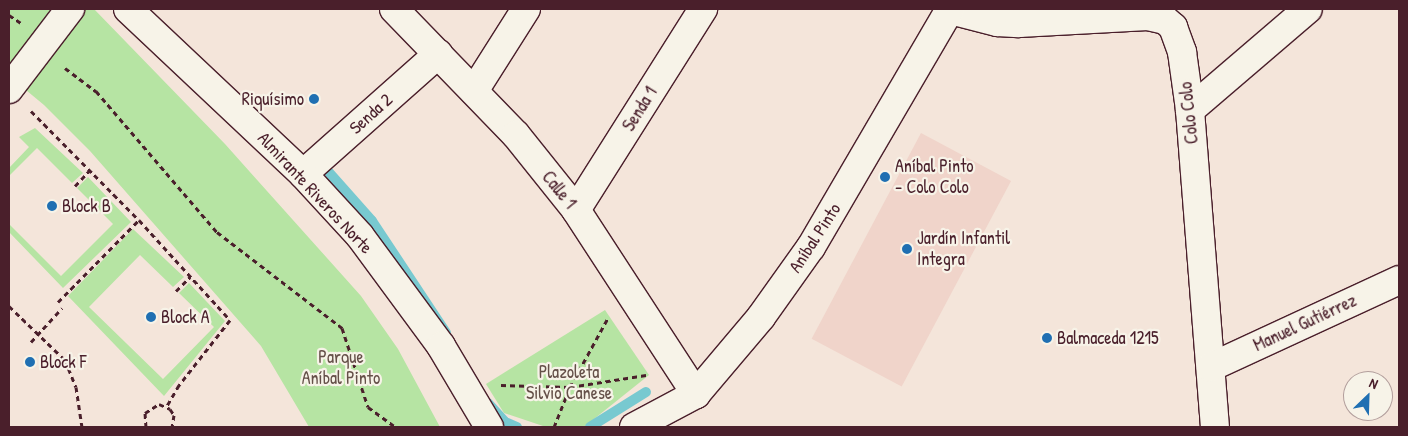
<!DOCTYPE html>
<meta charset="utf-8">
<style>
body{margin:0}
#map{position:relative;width:1408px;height:436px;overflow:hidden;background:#f4e5da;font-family:"Patrick Hand",sans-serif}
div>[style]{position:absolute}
.built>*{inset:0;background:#f0d4ca;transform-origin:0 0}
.green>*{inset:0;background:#b6e4a3}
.stream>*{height:10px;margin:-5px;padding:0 5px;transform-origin:5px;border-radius:5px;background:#78c9d0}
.path>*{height:3px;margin-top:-1.5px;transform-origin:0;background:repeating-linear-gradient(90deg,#4a1f2b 0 5px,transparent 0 9px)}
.roads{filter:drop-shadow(1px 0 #4a1f2b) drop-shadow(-1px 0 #4a1f2b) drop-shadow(0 1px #4a1f2b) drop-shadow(0 -1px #4a1f2b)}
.pedestrian>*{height:28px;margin:-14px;padding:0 14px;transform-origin:14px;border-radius:14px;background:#f7f3e8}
.minor>*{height:28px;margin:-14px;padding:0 14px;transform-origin:14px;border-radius:14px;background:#f7f3e8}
.tertiary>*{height:28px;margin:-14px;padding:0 14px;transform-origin:14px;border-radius:14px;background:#f7f3e8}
.dots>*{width:14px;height:14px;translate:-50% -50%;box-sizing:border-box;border:2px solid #f7f3e8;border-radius:50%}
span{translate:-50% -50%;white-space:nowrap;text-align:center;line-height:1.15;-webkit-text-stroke:4.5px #f7f3e8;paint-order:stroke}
.poi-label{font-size:18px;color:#4a1f2b}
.right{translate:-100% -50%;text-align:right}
.left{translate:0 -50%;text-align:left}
.street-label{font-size:18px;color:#4a1f2b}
.park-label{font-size:18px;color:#655049}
.frame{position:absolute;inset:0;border:10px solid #4a1f2b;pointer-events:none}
.north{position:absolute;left:1343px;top:371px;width:50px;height:50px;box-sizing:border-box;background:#f7f3e8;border:1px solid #b29e9c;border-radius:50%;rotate:24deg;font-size:14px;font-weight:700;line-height:20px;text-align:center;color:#4a1f2b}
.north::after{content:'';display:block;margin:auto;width:18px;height:22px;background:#1f6fb2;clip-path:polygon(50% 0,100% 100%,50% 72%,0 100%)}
</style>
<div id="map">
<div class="built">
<div style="left:921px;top:133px;width:102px;height:233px;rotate:28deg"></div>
</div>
<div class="green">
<div style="clip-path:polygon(9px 9px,94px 9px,225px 144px,361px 296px,398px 349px,440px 427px,309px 427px,261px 346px,90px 151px,44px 105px,9px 76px)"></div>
<div style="clip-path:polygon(35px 128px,83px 173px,72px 183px,37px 148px,9px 176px,9px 168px,29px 147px,19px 137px)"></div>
<div style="clip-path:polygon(88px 177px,131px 222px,63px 288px,9px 232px,9px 224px,61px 276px,113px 224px,77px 188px)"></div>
<div style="clip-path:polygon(133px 229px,184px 277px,173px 287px,140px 255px,89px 307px,163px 379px,214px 327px,179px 293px,189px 283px,225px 321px,164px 396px,68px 296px)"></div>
<div style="clip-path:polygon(605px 310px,649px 375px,584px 427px,546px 427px,504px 413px,486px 384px)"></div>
</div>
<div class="stream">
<div style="left:326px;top:169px;width:69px;rotate:48.5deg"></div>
<div style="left:372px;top:221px;width:134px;rotate:56.5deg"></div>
<div style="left:488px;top:403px;width:25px;rotate:48deg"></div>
<div style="left:505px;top:422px;width:13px;rotate:23deg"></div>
<div style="left:590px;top:427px;width:66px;rotate:-32deg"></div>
</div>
<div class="path">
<div style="left:9px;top:15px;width:14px;rotate:34deg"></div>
<div style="left:65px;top:68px;width:39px;rotate:37deg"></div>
<div style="left:96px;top:91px;width:186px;rotate:49.4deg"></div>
<div style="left:217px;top:232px;width:158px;rotate:37.5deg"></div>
<div style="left:342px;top:328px;width:83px;rotate:71.8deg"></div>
<div style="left:368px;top:407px;width:34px;rotate:36deg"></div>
<div style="left:31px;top:111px;width:153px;rotate:45.3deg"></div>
<div style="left:139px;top:220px;width:135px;rotate:47.7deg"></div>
<div style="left:230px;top:320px;width:83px;rotate:128.1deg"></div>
<div style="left:179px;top:385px;width:24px;rotate:120deg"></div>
<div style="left:75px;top:186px;width:22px;rotate:-47deg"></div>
<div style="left:176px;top:291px;width:20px;rotate:-45deg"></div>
<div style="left:58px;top:302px;width:115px;rotate:-45.4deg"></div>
<div style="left:9px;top:306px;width:78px;rotate:44deg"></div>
<div style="left:65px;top:360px;width:29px;rotate:68deg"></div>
<div style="left:76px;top:387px;width:40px;rotate:81.5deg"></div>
<div style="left:31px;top:342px;width:46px;rotate:-47.6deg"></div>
<div style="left:501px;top:385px;width:69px;rotate:1.7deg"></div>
<div style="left:570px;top:387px;width:77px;rotate:-9deg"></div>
<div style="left:146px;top:427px;width:14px;rotate:-94deg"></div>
<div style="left:145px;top:413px;width:17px;rotate:-33deg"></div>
<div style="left:159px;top:404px;width:12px;rotate:24deg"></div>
<div style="left:170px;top:409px;width:7px;rotate:56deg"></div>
<div style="left:174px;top:415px;width:12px;rotate:99deg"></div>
<div style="left:554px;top:427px;width:43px;rotate:-68.2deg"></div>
<div style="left:570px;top:387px;width:79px;rotate:-61.2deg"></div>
</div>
<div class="roads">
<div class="pedestrian">
<div style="left:303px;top:174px;width:181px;rotate:-41.6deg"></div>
</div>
<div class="minor">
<div style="left:394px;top:9px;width:175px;rotate:45.9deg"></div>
<div style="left:516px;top:135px;width:96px;rotate:51.3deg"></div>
<div style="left:576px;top:210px;width:220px;rotate:56.9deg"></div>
<div style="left:950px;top:10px;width:49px;rotate:14.3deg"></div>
<div style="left:997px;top:22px;width:22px;rotate:3deg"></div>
<div style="left:1019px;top:23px;width:129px;rotate:-3.1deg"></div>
<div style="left:1148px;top:16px;width:17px;rotate:13deg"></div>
<div style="left:1165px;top:20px;width:11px;rotate:41deg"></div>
<div style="left:1173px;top:27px;width:27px;rotate:70deg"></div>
<div style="left:1182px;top:52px;width:59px;rotate:82.1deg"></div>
<div style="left:1190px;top:110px;width:318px;rotate:85.5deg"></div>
<div style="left:9px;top:89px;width:101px;rotate:-52.7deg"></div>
<div style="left:474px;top:91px;width:97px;rotate:-57.6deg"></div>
<div style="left:1190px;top:110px;width:155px;rotate:-40.6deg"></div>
<div style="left:576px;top:210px;width:238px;rotate:-57.7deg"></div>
<div style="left:1211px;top:367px;width:207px;rotate:-24.8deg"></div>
</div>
<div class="tertiary">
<div style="left:128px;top:9px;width:241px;rotate:43.3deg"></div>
<div style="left:303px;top:174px;width:84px;rotate:47.4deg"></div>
<div style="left:360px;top:236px;width:137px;rotate:53.6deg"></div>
<div style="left:441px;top:346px;width:94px;rotate:59.3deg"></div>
<div style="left:634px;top:427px;width:70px;rotate:-28deg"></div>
<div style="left:696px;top:394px;width:101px;rotate:-49.8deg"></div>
<div style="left:761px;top:317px;width:86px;rotate:-54.5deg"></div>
<div style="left:811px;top:247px;width:276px;rotate:-59.7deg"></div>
</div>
</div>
<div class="dots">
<div style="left:314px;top:99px;background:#1f6fb2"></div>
<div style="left:885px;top:177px;background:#1f6fb2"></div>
<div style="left:52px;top:206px;background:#1f6fb2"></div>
<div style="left:907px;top:249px;background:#1f6fb2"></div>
<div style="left:151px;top:317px;background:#1f6fb2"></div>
<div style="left:1047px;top:338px;background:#1f6fb2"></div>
<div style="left:30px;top:362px;background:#1f6fb2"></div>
</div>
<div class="poi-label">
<span class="right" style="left:304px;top:99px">Riquísimo</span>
<span class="left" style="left:895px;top:177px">Aníbal Pinto<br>- Colo Colo</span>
<span class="left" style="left:62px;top:206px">Block B</span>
<span class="left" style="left:917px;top:249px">Jardín Infantil<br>Integra</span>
<span class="left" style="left:161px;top:317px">Block A</span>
<span class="left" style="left:1057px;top:338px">Balmaceda 1215</span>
<span class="left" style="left:40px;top:362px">Block F</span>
</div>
<div class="street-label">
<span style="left:640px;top:109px;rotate:-58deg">Senda 1</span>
<span style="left:1189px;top:113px;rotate:-96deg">Colo Colo</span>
<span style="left:371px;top:114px;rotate:-42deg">Senda 2</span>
<span style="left:559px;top:190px;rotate:51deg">Calle 1</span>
<span style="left:315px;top:193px;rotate:47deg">Almirante Riveros Norte</span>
<span style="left:815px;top:238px;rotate:-57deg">Aníbal Pinto</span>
<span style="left:1305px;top:323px;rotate:-25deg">Manuel Gutiérrez</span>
</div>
<div class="park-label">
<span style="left:341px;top:368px">Parque<br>Aníbal Pinto</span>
<span style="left:569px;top:383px">Plazoleta<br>Silvio Canese</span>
</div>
<div class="frame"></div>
<div class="north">N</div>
</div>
